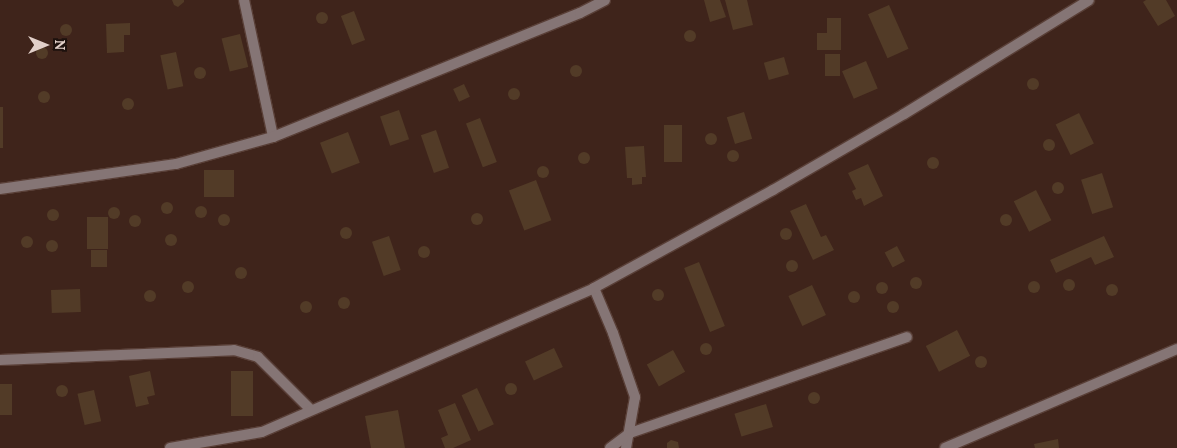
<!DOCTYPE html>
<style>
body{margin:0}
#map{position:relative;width:1177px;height:448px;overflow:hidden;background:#3f241b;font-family:Lora,serif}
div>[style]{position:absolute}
.building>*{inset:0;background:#523b27;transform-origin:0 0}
.round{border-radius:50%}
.roads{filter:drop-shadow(1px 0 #593f37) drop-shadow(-1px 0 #593f37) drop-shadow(0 1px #593f37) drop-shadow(0 -1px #593f37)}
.street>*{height:10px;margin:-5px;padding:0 5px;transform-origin:5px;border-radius:5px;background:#857575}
span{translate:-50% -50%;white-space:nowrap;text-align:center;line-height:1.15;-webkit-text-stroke:4px #1d110d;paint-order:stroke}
.north{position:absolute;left:20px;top:20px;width:50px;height:50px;-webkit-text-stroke:4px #1d110d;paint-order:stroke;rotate:90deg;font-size:14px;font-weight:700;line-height:20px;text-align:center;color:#e1cfc9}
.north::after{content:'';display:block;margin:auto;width:18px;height:22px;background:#e1cfc9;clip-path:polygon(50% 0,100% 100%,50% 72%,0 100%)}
</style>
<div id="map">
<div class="building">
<div style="clip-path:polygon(172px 0,184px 0,184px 2px,178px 7px,174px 5px)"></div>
<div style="clip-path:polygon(704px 0,720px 0,726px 17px,710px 22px)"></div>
<div style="clip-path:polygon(725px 0,747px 0,753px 25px,733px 30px)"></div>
<div style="clip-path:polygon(1146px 0,1166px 0,1175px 16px,1158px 26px,1143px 2px)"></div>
<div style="left:889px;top:5px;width:48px;height:23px;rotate:66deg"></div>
<div style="left:354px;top:11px;width:31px;height:14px;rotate:69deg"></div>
<div class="round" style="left:316px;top:12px;width:12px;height:12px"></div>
<div style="clip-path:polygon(827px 18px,841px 18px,841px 50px,817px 50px,817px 33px,827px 33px)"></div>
<div style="clip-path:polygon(130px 23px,130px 35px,124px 35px,124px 52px,107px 53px,106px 24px)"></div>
<div class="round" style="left:60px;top:24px;width:12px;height:12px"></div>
<div class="round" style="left:684px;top:30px;width:12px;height:12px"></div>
<div style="left:240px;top:34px;width:34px;height:19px;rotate:76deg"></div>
<div class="round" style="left:36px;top:47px;width:12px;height:12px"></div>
<div style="left:176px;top:52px;width:35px;height:16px;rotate:78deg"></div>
<div style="left:825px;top:54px;width:15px;height:22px"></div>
<div style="left:784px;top:57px;width:18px;height:21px;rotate:74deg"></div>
<div style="left:866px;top:61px;width:30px;height:26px;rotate:67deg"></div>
<div class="round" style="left:570px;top:65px;width:12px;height:12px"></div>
<div class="round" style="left:194px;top:67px;width:12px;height:12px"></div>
<div class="round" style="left:1027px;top:78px;width:12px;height:12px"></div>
<div style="left:464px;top:84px;width:14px;height:12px;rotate:65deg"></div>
<div class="round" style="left:508px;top:88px;width:12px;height:12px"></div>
<div class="round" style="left:38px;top:91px;width:12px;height:12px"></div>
<div class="round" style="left:122px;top:98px;width:12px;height:12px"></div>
<div style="left:0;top:107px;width:3px;height:41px"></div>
<div style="left:399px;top:110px;width:31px;height:20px;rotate:71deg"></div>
<div style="left:744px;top:112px;width:28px;height:18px;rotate:73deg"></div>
<div style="left:1079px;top:113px;width:34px;height:26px;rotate:64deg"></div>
<div style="left:480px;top:118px;width:47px;height:15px;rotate:69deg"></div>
<div style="left:664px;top:125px;width:18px;height:37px"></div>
<div style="left:436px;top:130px;width:40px;height:16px;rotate:71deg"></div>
<div style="left:348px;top:132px;width:33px;height:30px;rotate:69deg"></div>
<div class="round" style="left:705px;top:133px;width:12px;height:12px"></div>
<div class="round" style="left:1043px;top:139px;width:12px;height:12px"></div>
<div style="clip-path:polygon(644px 146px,646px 177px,642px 177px,642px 184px,632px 185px,632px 178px,627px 178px,625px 147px)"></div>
<div class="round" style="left:727px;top:150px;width:12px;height:12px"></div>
<div class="round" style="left:578px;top:152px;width:12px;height:12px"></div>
<div class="round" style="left:927px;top:157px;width:12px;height:12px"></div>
<div style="clip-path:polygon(868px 164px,883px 196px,864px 206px,861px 198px,856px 200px,852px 191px,856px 189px,848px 173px)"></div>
<div class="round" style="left:537px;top:166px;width:12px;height:12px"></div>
<div style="left:204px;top:170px;width:30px;height:27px"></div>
<div style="left:1102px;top:173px;width:36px;height:22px;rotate:72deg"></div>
<div style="left:536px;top:180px;width:43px;height:29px;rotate:69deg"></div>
<div class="round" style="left:1052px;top:182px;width:12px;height:12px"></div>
<div style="left:1036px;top:190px;width:34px;height:25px;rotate:63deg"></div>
<div class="round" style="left:161px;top:202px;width:12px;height:12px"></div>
<div style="clip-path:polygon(806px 204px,821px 237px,826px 235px,834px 250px,813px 260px,790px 211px)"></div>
<div class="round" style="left:195px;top:206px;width:12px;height:12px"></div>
<div class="round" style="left:108px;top:207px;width:12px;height:12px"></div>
<div class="round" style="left:47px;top:209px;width:12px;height:12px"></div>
<div class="round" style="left:471px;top:213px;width:12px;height:12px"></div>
<div class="round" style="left:218px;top:214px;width:12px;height:12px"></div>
<div class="round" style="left:1000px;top:214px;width:12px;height:12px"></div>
<div class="round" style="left:129px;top:215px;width:12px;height:12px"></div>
<div style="left:87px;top:217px;width:21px;height:32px"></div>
<div class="round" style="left:340px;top:227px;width:12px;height:12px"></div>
<div class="round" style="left:780px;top:228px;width:12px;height:12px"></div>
<div class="round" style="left:165px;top:234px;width:12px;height:12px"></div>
<div class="round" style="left:21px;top:236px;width:12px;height:12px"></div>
<div style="left:389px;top:236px;width:36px;height:18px;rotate:71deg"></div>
<div style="clip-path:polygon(1104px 236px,1114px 257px,1095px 265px,1091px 257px,1056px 273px,1050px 260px)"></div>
<div class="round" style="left:46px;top:240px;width:12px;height:12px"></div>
<div class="round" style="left:418px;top:246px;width:12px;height:12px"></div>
<div style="left:897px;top:246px;width:17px;height:14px;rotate:62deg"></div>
<div style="left:91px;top:250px;width:16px;height:17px"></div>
<div class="round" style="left:786px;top:260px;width:12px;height:12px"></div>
<div style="left:699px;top:262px;width:69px;height:16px;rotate:68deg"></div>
<div class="round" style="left:235px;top:267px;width:12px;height:12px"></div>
<div class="round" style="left:910px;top:277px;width:12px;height:12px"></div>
<div class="round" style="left:1063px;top:279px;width:12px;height:12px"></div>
<div class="round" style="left:182px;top:281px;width:12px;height:12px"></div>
<div class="round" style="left:1028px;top:281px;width:12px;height:12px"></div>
<div class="round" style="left:876px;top:282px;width:12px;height:12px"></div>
<div class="round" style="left:1106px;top:284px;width:12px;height:12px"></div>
<div style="left:812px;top:285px;width:33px;height:26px;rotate:65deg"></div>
<div class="round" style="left:652px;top:289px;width:12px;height:12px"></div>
<div style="left:80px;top:289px;width:23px;height:29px;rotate:88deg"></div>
<div class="round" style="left:144px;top:290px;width:12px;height:12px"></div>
<div class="round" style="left:848px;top:291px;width:12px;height:12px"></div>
<div class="round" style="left:338px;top:297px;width:12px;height:12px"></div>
<div class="round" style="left:887px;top:301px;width:12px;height:12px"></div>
<div class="round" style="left:300px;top:301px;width:12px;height:12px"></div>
<div style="left:957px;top:330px;width:29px;height:35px;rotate:63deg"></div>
<div class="round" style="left:700px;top:343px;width:12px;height:12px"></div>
<div style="left:554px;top:348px;width:21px;height:32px;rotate:65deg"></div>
<div style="left:673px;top:350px;width:25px;height:30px;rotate:61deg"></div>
<div class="round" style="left:975px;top:356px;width:12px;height:12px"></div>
<div style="clip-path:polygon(150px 371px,155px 395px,147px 397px,149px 404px,136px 407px,129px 376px)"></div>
<div style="left:253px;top:371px;width:45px;height:22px;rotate:90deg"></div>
<div class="round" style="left:505px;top:383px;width:12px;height:12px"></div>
<div style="left:0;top:384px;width:12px;height:31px"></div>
<div class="round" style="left:56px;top:385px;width:12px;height:12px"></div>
<div style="left:477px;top:388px;width:40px;height:17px;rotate:65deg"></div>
<div style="left:94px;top:390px;width:32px;height:17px;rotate:77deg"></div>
<div class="round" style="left:808px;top:392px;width:12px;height:12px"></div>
<div style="clip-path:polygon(455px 403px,471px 440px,453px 448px,445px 448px,441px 438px,448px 435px,438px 410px)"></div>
<div style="left:766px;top:404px;width:24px;height:33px;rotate:73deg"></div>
<div style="clip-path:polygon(398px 410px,405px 448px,371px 448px,365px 416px)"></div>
<div style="clip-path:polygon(1058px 439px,1059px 448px,1035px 448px,1034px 444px)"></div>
<div style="clip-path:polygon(671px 440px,678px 442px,679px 448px,667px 448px,667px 443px)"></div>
</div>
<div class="roads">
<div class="street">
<div style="left:244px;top:0;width:140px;rotate:78deg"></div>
<div style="left:0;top:189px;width:178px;rotate:-8.1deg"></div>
<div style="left:176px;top:164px;width:101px;rotate:-15.6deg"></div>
<div style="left:273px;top:137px;width:331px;rotate:-22deg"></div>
<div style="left:580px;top:13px;width:28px;rotate:-27deg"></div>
<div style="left:594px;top:288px;width:49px;rotate:67.1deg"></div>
<div style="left:613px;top:333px;width:68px;rotate:71deg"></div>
<div style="left:635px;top:397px;width:52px;rotate:100deg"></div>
<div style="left:0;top:360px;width:234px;rotate:-2.4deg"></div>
<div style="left:234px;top:350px;width:25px;rotate:16deg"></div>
<div style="left:258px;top:357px;width:75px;rotate:45deg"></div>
<div style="left:170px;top:448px;width:93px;rotate:-9.9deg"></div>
<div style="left:262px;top:432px;width:362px;rotate:-23.4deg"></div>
<div style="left:594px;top:288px;width:204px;rotate:-28.7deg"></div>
<div style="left:773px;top:190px;width:151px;rotate:-30.1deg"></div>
<div style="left:904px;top:114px;width:217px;rotate:-31.6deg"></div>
<div style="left:610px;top:448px;width:25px;rotate:-37deg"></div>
<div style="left:630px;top:433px;width:293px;rotate:-19.1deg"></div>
<div style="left:945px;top:448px;width:252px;rotate:-23.1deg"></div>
</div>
</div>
<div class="north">N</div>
</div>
